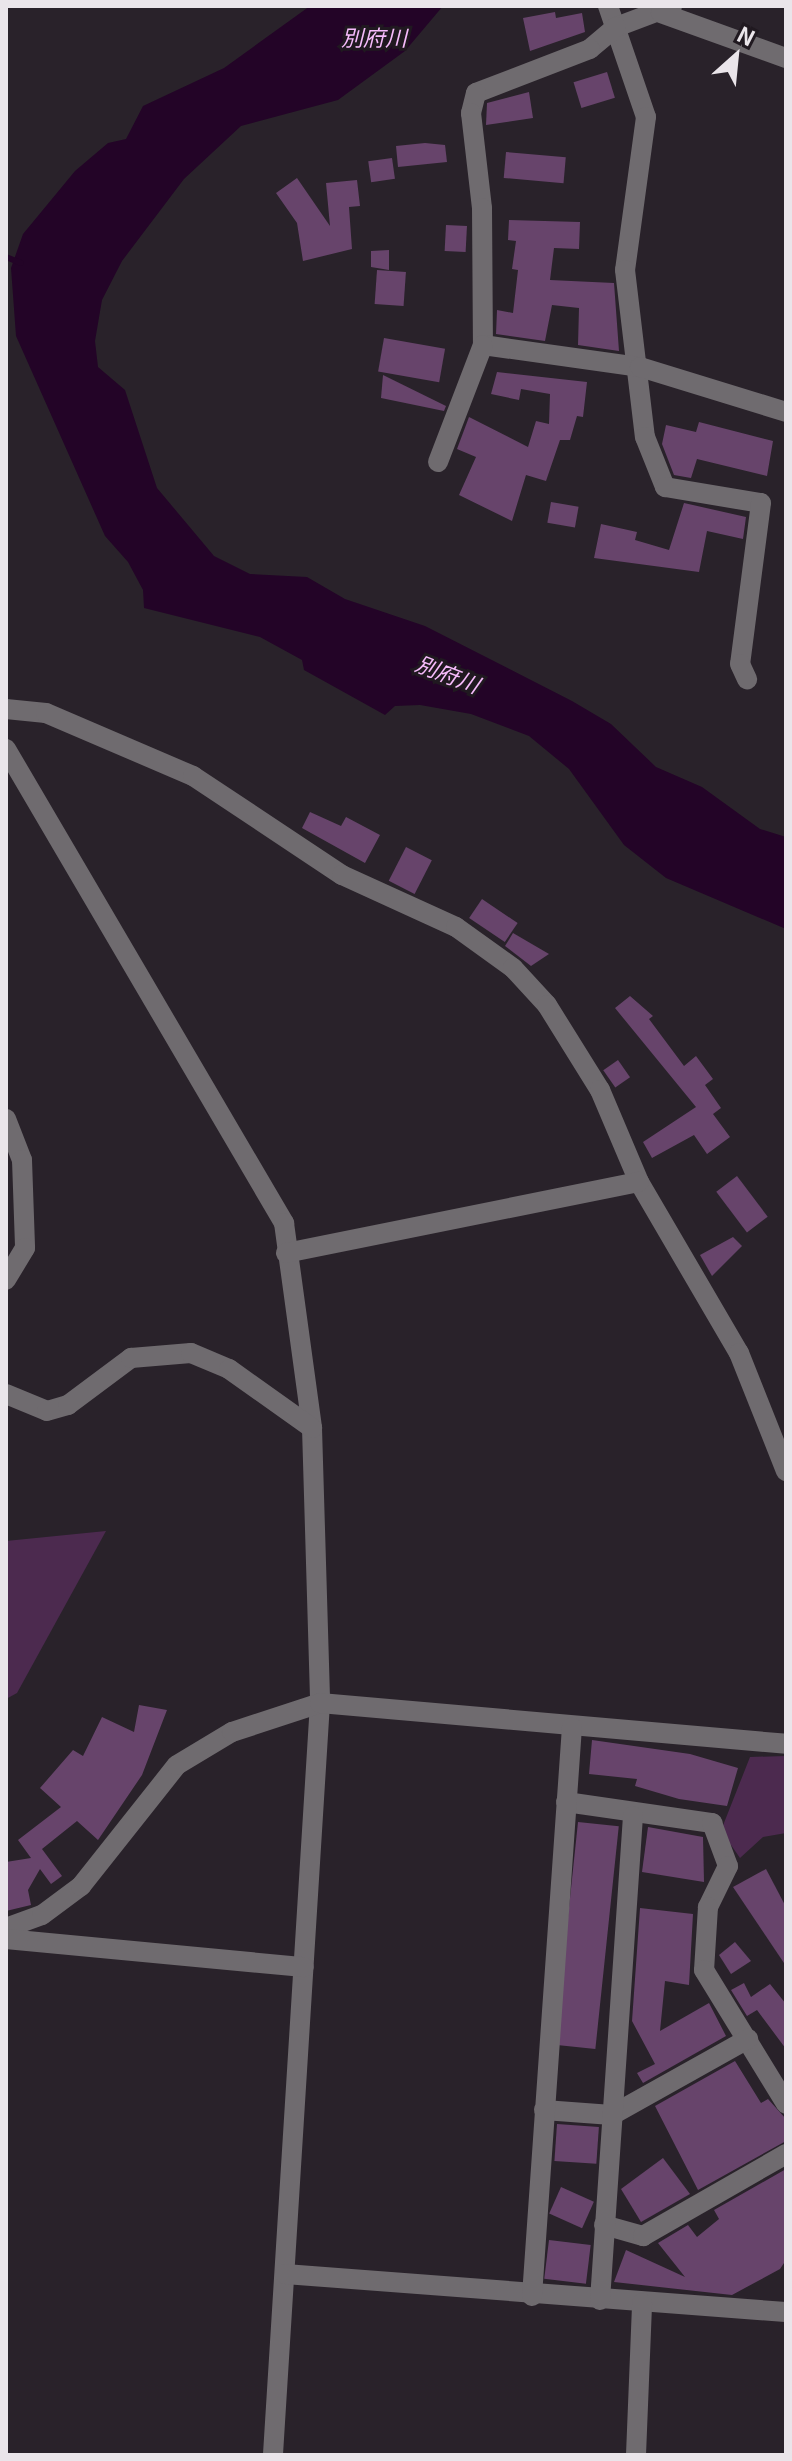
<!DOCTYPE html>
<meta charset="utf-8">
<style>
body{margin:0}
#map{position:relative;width:792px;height:2461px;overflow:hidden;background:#29222a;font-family:Georgia,"Noto Sans JP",serif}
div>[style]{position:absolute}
.green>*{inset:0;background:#4c2a4f}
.water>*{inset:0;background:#230427}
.stream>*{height:6px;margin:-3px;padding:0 3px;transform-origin:3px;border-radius:3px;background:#230427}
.building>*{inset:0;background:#67446b;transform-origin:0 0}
.minor>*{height:20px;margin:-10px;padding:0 10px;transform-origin:10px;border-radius:10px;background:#6f6b6f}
span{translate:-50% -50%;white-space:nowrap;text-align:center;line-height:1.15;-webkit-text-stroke:6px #201920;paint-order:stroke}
.water-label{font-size:22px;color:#f6bbfb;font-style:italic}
.frame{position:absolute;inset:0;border:8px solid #eae5ea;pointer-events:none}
.north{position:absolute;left:696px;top:16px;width:80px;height:80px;-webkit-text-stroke:6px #201920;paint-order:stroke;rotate:27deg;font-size:22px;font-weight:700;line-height:32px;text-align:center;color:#eae5ea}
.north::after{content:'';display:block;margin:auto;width:28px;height:36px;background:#eae5ea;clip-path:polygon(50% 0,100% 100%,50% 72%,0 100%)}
</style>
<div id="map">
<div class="green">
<div style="clip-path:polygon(106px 1531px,17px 1693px,6px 1699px,6px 1541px)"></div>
<div style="clip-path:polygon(786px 1756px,786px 1833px,763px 1837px,740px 1858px,731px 1845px,721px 1844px,722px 1828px,750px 1757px)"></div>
</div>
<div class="water">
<div style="clip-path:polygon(310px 6px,443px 6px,405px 51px,338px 100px,241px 126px,184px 179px,122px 261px,102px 300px,95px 341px,98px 367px,125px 390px,157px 488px,214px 556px,250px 574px,307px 577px,345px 599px,425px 626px,572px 701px,611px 724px,656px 767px,702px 787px,760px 829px,786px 837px,786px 929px,666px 878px,624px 845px,569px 769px,529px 736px,471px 714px,420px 705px,395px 706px,385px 715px,304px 670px,302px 660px,260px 637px,144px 608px,143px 590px,128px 562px,105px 536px,16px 336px,11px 268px,23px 234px,75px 171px,108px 143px,126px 139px,143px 106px,224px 68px)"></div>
</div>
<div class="stream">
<div style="left:6px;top:257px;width:16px;rotate:22deg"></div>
</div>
<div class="building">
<div style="clip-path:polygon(555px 12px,556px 18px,582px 13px,585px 32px,530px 51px,523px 18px)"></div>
<div style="left:607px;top:72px;width:27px;height:35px;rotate:73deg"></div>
<div style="clip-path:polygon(529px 92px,533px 118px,486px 125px,487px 103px)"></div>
<div style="clip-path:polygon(425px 143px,445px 145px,447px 162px,398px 167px,396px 146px)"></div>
<div style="left:506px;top:152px;width:60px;height:26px;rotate:5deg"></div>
<div style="left:392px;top:158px;width:21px;height:24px;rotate:82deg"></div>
<div style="clip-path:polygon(297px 178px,330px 226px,326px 183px,357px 180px,360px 206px,349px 207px,352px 249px,303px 261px,297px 223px,276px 193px)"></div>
<div style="clip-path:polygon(509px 220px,580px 222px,579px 249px,554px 248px,550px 280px,614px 283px,619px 351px,578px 345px,579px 308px,552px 305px,545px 341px,496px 334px,497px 310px,513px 313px,518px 270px,512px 269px,516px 241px,508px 240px)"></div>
<div style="left:446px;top:225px;width:21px;height:26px;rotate:3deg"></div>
<div style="clip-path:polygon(389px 250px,389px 270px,371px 267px,371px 251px)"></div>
<div style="left:377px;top:270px;width:29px;height:34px;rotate:4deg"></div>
<div style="left:384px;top:338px;width:62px;height:34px;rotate:10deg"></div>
<div style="clip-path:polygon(497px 372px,587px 382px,583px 417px,577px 416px,570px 440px,560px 440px,546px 481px,526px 475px,512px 521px,459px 495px,476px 457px,457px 449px,469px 417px,528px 447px,536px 421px,549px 424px,550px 394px,521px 389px,519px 400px,491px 394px)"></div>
<div style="clip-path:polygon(383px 375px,446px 406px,444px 411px,381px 398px)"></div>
<div style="clip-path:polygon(699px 422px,773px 441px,767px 476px,697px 459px,691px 478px,674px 475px,662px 444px,666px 425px,696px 432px)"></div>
<div style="left:551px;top:502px;width:28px;height:21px;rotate:10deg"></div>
<div style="clip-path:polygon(684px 503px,746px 517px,743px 539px,707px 531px,699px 572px,594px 558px,601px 524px,637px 532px,635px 540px,669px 550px)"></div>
<div style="clip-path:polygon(310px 812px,341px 826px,346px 817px,380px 835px,365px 863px,302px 828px)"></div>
<div style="left:406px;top:847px;width:29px;height:38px;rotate:27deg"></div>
<div style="left:482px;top:899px;width:43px;height:23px;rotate:34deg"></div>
<div style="clip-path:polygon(513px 933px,549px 954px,531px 966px,505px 946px)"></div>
<div style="clip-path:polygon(630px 996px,653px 1016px,649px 1019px,684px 1066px,696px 1056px,713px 1079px,705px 1085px,721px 1108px,713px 1114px,730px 1137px,707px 1154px,694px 1135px,652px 1158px,643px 1142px,696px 1107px,615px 1008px)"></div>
<div style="left:618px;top:1060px;width:21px;height:18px;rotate:55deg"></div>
<div style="left:737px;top:1176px;width:51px;height:26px;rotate:53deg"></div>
<div style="clip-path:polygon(733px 1237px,742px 1246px,712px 1276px,700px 1255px)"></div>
<div style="clip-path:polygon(139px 1705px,167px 1710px,142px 1775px,98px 1840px,77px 1821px,42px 1849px,62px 1876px,51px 1884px,40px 1869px,28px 1890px,31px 1905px,6px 1911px,6px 1862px,31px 1858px,18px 1840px,61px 1807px,40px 1788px,73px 1750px,83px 1756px,102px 1717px,134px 1732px)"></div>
<div style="clip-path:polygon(592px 1740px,690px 1754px,738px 1768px,727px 1806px,679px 1799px,635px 1786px,637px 1779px,589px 1774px)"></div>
<div style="left:578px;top:1822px;width:41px;height:224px;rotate:6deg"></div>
<div style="clip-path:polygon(648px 1827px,703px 1837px,704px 1882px,642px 1872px)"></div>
<div style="clip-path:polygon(766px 1869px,786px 1907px,786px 1966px,733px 1887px)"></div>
<div style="clip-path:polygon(640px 1908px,693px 1914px,689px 1985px,665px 1981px,660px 2031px,709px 2003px,726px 2036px,643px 2083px,637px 2073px,655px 2064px,632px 2021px)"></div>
<div style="clip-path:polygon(735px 1942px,751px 1961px,731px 1974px,719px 1955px)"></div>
<div style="clip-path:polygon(744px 1983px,751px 1997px,770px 1984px,786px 2004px,786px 2049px,757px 2010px,747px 2016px,731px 1990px)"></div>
<div style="clip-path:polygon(735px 2061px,761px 2103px,768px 2099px,786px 2119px,786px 2141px,698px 2190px,655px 2106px)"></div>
<div style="left:557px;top:2124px;width:42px;height:37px;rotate:4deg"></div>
<div style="clip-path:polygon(663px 2158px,690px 2194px,641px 2222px,621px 2189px)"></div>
<div style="clip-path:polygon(786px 2169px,786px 2260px,780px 2269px,732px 2295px,614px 2282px,626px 2250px,685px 2277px,658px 2243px,688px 2225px,697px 2237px,719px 2219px,714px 2210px)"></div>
<div style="left:561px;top:2187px;width:36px;height:29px;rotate:24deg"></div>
<div style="left:549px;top:2240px;width:42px;height:39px;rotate:7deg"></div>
</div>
<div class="minor">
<div style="left:608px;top:6px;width:117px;rotate:71.1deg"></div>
<div style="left:646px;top:117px;width:154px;rotate:97.8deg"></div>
<div style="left:625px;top:270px;width:168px;rotate:83.2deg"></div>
<div style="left:645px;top:437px;width:54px;rotate:68.2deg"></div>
<div style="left:665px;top:487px;width:97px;rotate:9.5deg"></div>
<div style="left:761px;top:503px;width:162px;rotate:97.4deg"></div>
<div style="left:740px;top:664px;width:17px;rotate:65deg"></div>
<div style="left:672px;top:6px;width:60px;rotate:159.4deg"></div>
<div style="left:616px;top:27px;width:34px;rotate:140deg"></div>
<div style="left:590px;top:49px;width:122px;rotate:158.9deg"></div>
<div style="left:476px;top:93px;width:21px;rotate:104deg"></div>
<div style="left:471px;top:113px;width:96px;rotate:83.4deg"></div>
<div style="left:482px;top:208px;width:137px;rotate:89.6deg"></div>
<div style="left:483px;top:345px;width:159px;rotate:8deg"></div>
<div style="left:640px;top:367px;width:153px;rotate:17.1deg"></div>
<div style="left:661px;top:13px;width:133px;rotate:19.8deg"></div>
<div style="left:438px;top:462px;width:125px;rotate:-69deg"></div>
<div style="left:6px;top:709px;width:40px;rotate:5.7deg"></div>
<div style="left:46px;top:713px;width:160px;rotate:23.2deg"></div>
<div style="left:193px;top:776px;width:179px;rotate:33.6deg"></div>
<div style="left:342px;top:875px;width:125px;rotate:24.5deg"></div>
<div style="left:456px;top:927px;width:70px;rotate:35.7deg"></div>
<div style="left:513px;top:968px;width:50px;rotate:47.4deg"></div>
<div style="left:547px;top:1005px;width:100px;rotate:58.1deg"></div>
<div style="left:600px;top:1090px;width:100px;rotate:67deg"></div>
<div style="left:639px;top:1182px;width:198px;rotate:59.7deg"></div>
<div style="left:739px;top:1353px;width:127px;rotate:68.3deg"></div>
<div style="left:6px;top:749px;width:550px;rotate:59.61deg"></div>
<div style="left:284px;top:1223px;width:207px;rotate:82.2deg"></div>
<div style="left:312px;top:1428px;width:275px;rotate:88.3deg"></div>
<div style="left:320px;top:1703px;width:753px;rotate:93.58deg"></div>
<div style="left:6px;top:1119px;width:44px;rotate:68.7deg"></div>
<div style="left:22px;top:1160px;width:88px;rotate:88deg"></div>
<div style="left:25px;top:1248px;width:37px;rotate:121deg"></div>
<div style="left:286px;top:1253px;width:360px;rotate:-11.4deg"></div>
<div style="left:6px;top:1394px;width:44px;rotate:22.5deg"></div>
<div style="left:47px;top:1411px;width:22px;rotate:-16deg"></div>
<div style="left:68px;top:1405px;width:79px;rotate:-36.7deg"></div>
<div style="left:131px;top:1358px;width:60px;rotate:-4.8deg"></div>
<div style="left:191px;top:1353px;width:41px;rotate:22.8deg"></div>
<div style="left:229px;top:1369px;width:102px;rotate:35.4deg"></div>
<div style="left:566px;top:1802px;width:148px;rotate:8.2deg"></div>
<div style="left:712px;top:1823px;width:46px;rotate:69.6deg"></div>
<div style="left:728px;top:1866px;width:46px;rotate:116deg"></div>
<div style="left:708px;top:1907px;width:63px;rotate:93.6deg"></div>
<div style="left:704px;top:1970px;width:157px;rotate:58.5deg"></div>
<div style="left:6px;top:1928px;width:38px;rotate:-20deg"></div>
<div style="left:42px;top:1915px;width:49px;rotate:-36.6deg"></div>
<div style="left:81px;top:1886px;width:154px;rotate:-51.6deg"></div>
<div style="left:177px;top:1765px;width:64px;rotate:-31deg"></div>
<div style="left:232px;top:1732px;width:93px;rotate:-18.2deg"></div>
<div style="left:320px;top:1703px;width:468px;rotate:5deg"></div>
<div style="left:6px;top:1939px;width:299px;rotate:5.4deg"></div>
<div style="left:544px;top:2110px;width:68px;rotate:4.2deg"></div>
<div style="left:612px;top:2115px;width:156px;rotate:-29.2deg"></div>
<div style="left:604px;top:2225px;width:41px;rotate:15.8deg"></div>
<div style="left:643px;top:2236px;width:165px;rotate:-29.8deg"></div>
<div style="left:285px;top:2274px;width:502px;rotate:4.34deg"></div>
<div style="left:532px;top:2296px;width:570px;rotate:-85.98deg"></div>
<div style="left:600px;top:2300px;width:485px;rotate:-86.1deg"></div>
<div style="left:636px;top:2455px;width:152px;rotate:-87.7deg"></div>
</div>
<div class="water-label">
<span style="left:374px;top:37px">別府川</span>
<span style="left:448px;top:673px;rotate:21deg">別府川</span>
</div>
<div class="frame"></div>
<div class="north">N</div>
</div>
